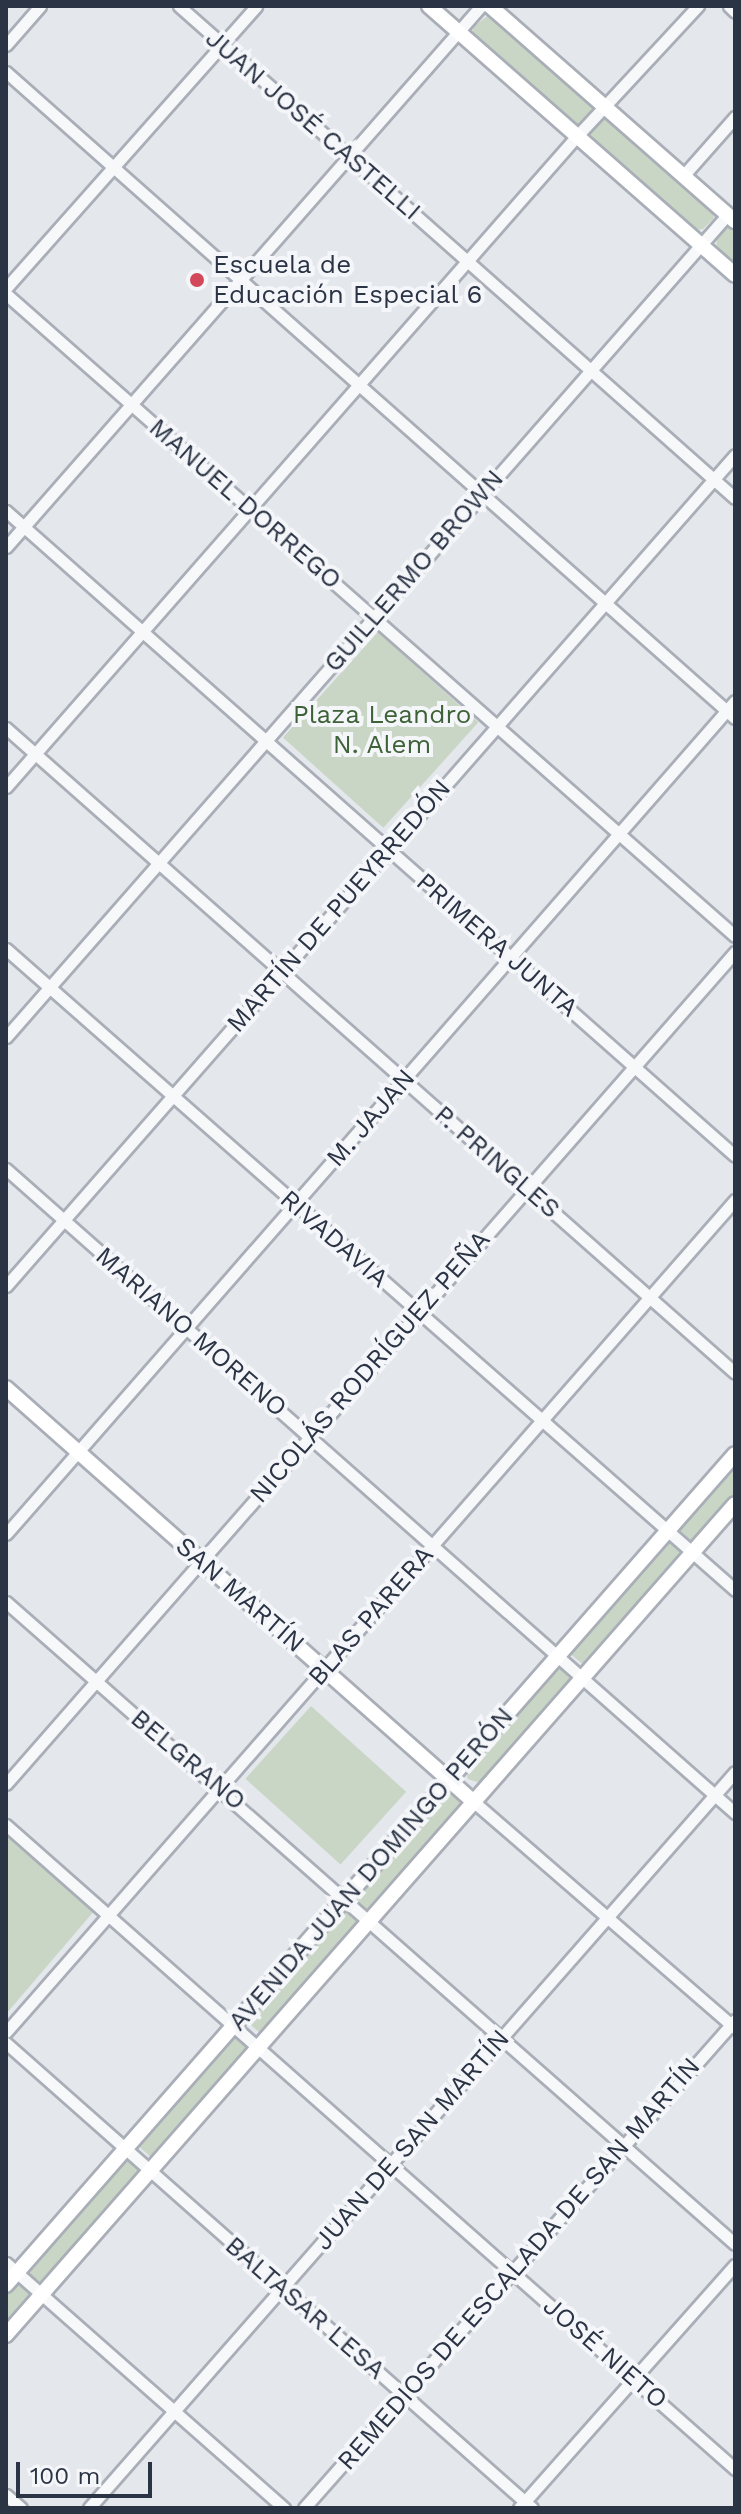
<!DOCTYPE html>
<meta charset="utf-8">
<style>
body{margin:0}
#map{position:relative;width:741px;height:2514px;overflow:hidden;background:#e4e7ec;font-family:"Work Sans",sans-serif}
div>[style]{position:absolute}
.green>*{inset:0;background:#c9d6c5;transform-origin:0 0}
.roads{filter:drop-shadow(2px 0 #a9aeb7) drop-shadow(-2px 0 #a9aeb7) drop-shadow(0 2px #a9aeb7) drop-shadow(0 -2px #a9aeb7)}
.minor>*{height:11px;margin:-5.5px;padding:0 5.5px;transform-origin:5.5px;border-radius:5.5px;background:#f7f8fa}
.major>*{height:14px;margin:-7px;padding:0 7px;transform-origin:7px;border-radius:7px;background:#fff}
.dots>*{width:22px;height:22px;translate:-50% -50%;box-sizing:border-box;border:4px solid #f4f6f9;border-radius:50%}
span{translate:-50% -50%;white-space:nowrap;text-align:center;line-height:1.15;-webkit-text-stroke:8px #f4f6f9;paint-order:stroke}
.street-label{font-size:26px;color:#2b3445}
.poi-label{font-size:26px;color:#2b3445}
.left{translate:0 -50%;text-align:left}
.park-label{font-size:26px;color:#3f6138}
.frame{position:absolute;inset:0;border:8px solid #2b3445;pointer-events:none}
.scale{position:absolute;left:16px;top:2462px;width:136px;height:36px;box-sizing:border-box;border:4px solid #2b3445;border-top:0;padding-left:10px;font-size:24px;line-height:28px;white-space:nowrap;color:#2b3445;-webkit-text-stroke:6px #f4f6f9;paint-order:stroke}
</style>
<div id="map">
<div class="green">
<div style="clip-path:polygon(490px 14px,592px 107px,595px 115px,584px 125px,576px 126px,472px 35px,473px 27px)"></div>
<div style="clip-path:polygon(601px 117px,609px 117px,712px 209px,714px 218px,703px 229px,695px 230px,593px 140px,589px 132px)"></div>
<div style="clip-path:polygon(727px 226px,735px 229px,735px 267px,716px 250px,717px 239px)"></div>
<div style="left:378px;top:632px;width:135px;height:142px;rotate:42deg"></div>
<div style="clip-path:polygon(735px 1461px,735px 1497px,694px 1543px,676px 1527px)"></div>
<div style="left:668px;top:1536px;width:25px;height:153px;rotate:40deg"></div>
<div style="clip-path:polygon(560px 1661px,577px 1677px,483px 1784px,468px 1779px,465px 1769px)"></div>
<div style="left:311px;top:1706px;width:128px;height:98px;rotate:42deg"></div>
<div style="clip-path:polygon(455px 1789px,466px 1799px,371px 1914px,352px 1897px,448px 1790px)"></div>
<div style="clip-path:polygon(6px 1832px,95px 1910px,6px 2014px)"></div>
<div style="left:345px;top:1905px;width:25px;height:152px;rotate:42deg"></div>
<div style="left:235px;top:2031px;width:25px;height:150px;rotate:42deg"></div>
<div style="left:126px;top:2153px;width:27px;height:154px;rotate:42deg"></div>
<div style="clip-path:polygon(17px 2279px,35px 2295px,6px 2328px,6px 2292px)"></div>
</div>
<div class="roads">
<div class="minor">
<div style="left:179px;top:6px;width:742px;rotate:41.51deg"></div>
<div style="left:729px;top:6px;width:8px;rotate:45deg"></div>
<div style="left:6px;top:45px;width:52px;rotate:-48.9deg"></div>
<div style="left:6px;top:72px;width:974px;rotate:41.55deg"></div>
<div style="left:683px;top:176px;width:79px;rotate:-48.6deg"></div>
<div style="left:6px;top:288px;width:377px;rotate:-48.4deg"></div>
<div style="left:6px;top:294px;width:971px;rotate:41.37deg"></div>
<div style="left:6px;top:511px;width:973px;rotate:41.5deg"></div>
<div style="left:6px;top:547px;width:720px;rotate:-48.72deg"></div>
<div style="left:6px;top:728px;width:973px;rotate:41.5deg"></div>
<div style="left:6px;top:787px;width:866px;rotate:-48.75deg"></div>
<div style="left:577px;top:136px;width:178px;rotate:-47.1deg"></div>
<div style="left:6px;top:949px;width:971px;rotate:41.32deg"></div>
<div style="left:6px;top:1037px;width:1095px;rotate:-48.74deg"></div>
<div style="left:6px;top:1169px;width:973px;rotate:41.46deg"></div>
<div style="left:6px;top:1286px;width:1105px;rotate:-48.74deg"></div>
<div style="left:6px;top:1534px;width:1107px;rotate:-48.81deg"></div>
<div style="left:6px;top:1602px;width:971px;rotate:41.37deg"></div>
<div style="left:6px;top:1784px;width:1106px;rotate:-48.78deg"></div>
<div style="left:474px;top:1802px;width:345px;rotate:40.9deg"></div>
<div style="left:6px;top:1825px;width:973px;rotate:41.46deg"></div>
<div style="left:6px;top:2032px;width:1106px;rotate:-48.78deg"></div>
<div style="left:6px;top:2043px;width:702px;rotate:41.48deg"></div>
<div style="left:6px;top:2263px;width:371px;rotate:41.4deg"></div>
<div style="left:6px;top:2495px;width:20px;rotate:41deg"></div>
<div style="left:89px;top:2508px;width:979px;rotate:-48.73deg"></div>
<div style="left:304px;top:2508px;width:651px;rotate:-48.55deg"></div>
<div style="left:519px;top:2508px;width:325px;rotate:-48.4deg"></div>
</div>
<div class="major">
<div style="left:429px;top:6px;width:407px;rotate:41.3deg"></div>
<div style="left:490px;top:6px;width:326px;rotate:41.3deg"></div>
<div style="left:6px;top:1388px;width:625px;rotate:41.5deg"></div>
<div style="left:6px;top:2285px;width:1105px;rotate:-48.74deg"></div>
<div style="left:6px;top:2335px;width:1105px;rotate:-48.74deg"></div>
</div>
</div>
<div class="dots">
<div style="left:197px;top:280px;background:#d1495b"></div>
</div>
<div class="street-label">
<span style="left:313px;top:125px;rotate:41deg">JUAN JOSÉ CASTELLI</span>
<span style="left:245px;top:504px;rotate:41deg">MANUEL DORREGO</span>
<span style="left:414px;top:571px;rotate:-49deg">GUILLERMO BROWN</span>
<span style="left:339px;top:906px;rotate:-49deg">MARTÍN DE PUEYRREDÓN</span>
<span style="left:497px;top:945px;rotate:41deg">PRIMERA JUNTA</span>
<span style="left:371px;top:1118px;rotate:-49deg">M. JAJAN</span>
<span style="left:497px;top:1162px;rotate:41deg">P. PRINGLES</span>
<span style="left:334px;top:1239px;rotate:41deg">RIVADAVIA</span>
<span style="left:191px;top:1332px;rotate:41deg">MARIANO MORENO</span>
<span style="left:370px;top:1367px;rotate:-49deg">NICOLÁS RODRÍGUEZ PEÑA</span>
<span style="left:240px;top:1595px;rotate:41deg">SAN MARTÍN</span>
<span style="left:371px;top:1616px;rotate:-49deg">BLAS PARERA</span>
<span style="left:188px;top:1760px;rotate:40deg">BELGRANO</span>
<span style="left:371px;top:1869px;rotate:-49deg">AVENIDA JUAN DOMINGO PERÓN</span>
<span style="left:412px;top:2140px;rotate:-49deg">JUAN DE SAN MARTÍN</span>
<span style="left:519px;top:2264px;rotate:-49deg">REMEDIOS DE ESCALADA DE SAN MARTÍN</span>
<span style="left:305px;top:2308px;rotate:41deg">BALTASAR LESA</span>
<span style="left:605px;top:2353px;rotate:41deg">JOSÉ NIETO</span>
</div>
<div class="poi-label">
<span class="left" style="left:213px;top:280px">Escuela de<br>Educación Especial 6</span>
</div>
<div class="park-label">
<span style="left:382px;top:730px">Plaza Leandro<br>N. Alem</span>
</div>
<div class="frame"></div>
<div class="scale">100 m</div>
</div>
